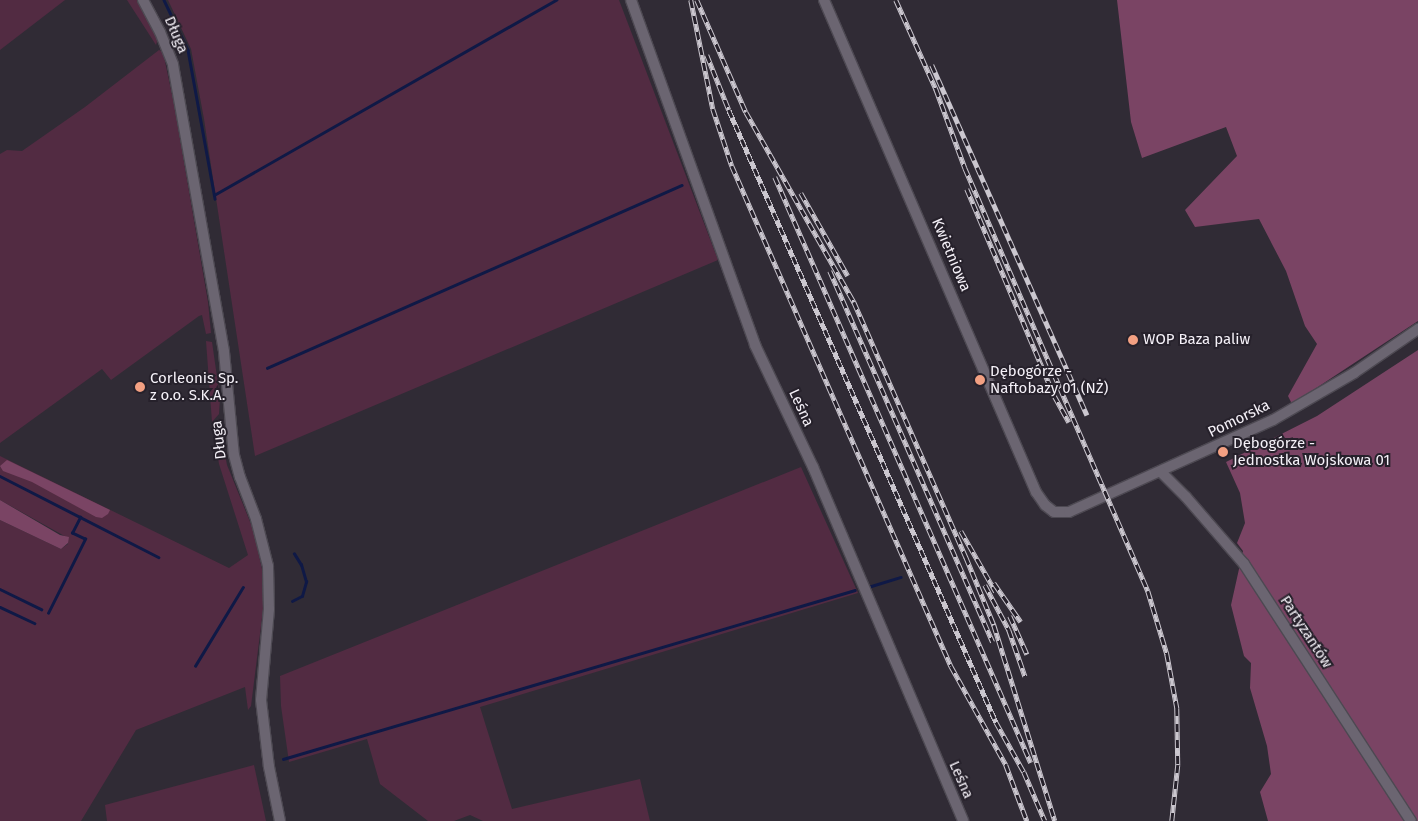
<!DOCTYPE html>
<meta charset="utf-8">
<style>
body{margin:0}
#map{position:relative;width:1418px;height:821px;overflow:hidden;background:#302b35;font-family:"Fira Sans",sans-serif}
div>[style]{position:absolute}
.green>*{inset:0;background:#522b42}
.forest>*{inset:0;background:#7a4464}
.stream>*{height:2.5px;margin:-1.25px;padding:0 1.25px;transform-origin:1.25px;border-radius:1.25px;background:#0f1946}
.roads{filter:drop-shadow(1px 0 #4d4952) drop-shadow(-1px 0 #4d4952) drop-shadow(0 1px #4d4952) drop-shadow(0 -1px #4d4952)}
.minor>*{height:10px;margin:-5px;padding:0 5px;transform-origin:5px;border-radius:5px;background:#6b6571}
.rail>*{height:4.5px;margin-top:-2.25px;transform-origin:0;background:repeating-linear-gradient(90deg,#26212b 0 8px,#cbc7cf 0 16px);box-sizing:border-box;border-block:1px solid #cbc7cf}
.dots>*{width:14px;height:14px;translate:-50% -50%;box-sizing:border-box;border:2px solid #26212b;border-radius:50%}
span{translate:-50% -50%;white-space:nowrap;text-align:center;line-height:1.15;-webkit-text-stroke:4px #26212b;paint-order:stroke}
.street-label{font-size:15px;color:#f5f1f8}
.poi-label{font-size:15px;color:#f5f1f8}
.left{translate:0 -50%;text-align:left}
</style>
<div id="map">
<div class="green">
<div style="clip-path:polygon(0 0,65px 0,0 50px)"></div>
<div style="clip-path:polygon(127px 0,137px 0,148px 15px,158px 38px,156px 45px)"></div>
<div style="clip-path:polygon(168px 0,619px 0,718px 260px,255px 456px,204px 119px,191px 49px)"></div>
<div style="clip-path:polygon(159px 50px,163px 52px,174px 104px,208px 302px,211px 333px,206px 334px,202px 315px,199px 316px,111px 380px,102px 369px,0 443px,0 154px,7px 150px,22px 151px,85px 107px)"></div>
<div style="clip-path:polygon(206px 341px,212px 342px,220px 398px,219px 414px,212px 422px)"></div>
<div style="clip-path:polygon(213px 429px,221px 433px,227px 465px,253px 529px,262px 569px,264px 602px,251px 706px,248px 710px,245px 687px,136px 730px,81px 821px,0 821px,0 520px,61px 549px,68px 544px,68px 538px,0 500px,0 456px,229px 568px,248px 555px,219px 464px)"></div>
<div style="clip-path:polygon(801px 467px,858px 593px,480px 707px,512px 809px,640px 779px,650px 821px,483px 821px,470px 815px,454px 821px,428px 821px,380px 784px,367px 739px,289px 762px,281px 706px,280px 676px)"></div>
<div style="clip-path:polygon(254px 765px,266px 821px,107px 821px,105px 805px)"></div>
</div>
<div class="forest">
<div style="clip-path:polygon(1117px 0,1418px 0,1418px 321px,1292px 404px,1288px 396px,1317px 344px,1305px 326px,1286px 271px,1259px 219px,1195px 227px,1185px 210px,1237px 156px,1226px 127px,1142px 158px,1131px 122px)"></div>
<div style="clip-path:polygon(1418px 350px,1418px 821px,1268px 821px,1260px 792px,1271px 774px,1267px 746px,1250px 688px,1251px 663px,1244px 656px,1231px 605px,1243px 551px,1237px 543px,1245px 523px,1240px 493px,1226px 462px,1317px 416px)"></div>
<div style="clip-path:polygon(7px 460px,110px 510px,108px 514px,102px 518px,96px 517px,32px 482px,3px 471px,0 466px)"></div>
<div style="clip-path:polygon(0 500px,60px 535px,69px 537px,68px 543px,61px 549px,0 520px)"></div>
</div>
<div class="stream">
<div style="left:164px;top:0;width:55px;rotate:64.4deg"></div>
<div style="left:188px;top:50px;width:151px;rotate:79.7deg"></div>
<div style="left:214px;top:195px;width:394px;rotate:-29.7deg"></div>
<div style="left:267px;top:368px;width:453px;rotate:-23.8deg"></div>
<div style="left:0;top:476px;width:178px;rotate:27.1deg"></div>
<div style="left:868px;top:587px;width:34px;rotate:-17deg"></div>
<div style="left:0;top:589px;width:46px;rotate:26deg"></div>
<div style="left:292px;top:601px;width:11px;rotate:-27deg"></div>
<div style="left:302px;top:596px;width:15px;rotate:-74deg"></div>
<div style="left:306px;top:582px;width:18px;rotate:-106deg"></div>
<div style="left:301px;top:565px;width:13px;rotate:-122deg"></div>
<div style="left:0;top:607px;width:38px;rotate:25deg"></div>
<div style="left:48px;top:613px;width:83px;rotate:-63.4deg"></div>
<div style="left:85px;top:539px;width:14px;rotate:-155deg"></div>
<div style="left:72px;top:533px;width:18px;rotate:-63deg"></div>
<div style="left:195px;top:666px;width:92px;rotate:-58.7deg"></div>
<div style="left:283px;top:759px;width:596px;rotate:-16.46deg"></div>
</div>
<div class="roads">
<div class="minor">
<div style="left:143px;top:0;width:36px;rotate:62deg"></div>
<div style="left:160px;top:32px;width:35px;rotate:68deg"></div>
<div style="left:173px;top:65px;width:291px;rotate:79.9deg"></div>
<div style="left:224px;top:352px;width:103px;rotate:84.5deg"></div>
<div style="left:234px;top:455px;width:23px;rotate:75deg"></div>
<div style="left:240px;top:477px;width:45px;rotate:69.1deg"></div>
<div style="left:256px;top:519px;width:49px;rotate:75.7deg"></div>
<div style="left:268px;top:566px;width:43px;rotate:88.7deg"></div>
<div style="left:269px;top:609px;width:91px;rotate:95deg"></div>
<div style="left:261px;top:700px;width:67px;rotate:83.2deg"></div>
<div style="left:269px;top:767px;width:55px;rotate:78.5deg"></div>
<div style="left:631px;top:0;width:367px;rotate:70.2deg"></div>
<div style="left:755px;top:345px;width:135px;rotate:64.6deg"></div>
<div style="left:813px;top:467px;width:384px;rotate:67deg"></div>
<div style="left:824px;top:0;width:536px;rotate:66.69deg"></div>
<div style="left:1036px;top:492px;width:16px;rotate:55deg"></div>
<div style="left:1045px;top:505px;width:11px;rotate:38deg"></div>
<div style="left:1054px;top:512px;width:15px"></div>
<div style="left:1069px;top:512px;width:224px;rotate:-24.3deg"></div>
<div style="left:1273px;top:420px;width:94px;rotate:-30.1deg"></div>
<div style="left:1354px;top:373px;width:78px;rotate:-34.5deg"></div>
<div style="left:1161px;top:472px;width:35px;rotate:45deg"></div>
<div style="left:1186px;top:497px;width:89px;rotate:49.1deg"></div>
<div style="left:1244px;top:564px;width:306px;rotate:57deg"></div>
</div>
</div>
<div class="rail">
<div style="left:691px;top:0;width:111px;rotate:78.6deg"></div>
<div style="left:713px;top:109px;width:60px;rotate:71.6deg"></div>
<div style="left:732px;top:166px;width:546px;rotate:66.35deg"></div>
<div style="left:951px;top:666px;width:113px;rotate:60.9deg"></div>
<div style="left:1006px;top:765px;width:60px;rotate:69.4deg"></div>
<div style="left:697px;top:0;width:122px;rotate:66.4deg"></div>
<div style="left:746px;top:112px;width:219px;rotate:60.4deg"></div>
<div style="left:854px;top:302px;width:279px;rotate:66.3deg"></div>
<div style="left:966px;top:557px;width:74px;rotate:67.6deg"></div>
<div style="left:994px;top:625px;width:205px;rotate:72.7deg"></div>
<div style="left:896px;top:0;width:98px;rotate:65.8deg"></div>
<div style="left:936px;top:89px;width:84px;rotate:69.8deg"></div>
<div style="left:965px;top:168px;width:461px;rotate:66.6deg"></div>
<div style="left:1148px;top:591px;width:66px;rotate:73.2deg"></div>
<div style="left:1167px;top:654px;width:55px;rotate:79.5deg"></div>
<div style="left:1177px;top:708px;width:57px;rotate:89deg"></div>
<div style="left:1178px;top:765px;width:56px;rotate:96.1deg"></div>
<div style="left:707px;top:55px;width:59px;rotate:68.2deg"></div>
<div style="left:729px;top:110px;width:668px;rotate:66.43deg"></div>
<div style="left:996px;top:722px;width:57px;rotate:60.8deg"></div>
<div style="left:1024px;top:772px;width:53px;rotate:66.8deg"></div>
<div style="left:932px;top:65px;width:383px;rotate:66.1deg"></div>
<div style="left:775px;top:177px;width:639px;rotate:66.4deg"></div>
<div style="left:967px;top:189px;width:224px;rotate:67.1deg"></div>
<div style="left:1054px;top:395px;width:31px;rotate:61deg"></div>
<div style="left:801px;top:193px;width:95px;rotate:60.5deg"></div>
<div style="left:830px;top:271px;width:405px;rotate:66.3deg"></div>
<div style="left:961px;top:531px;width:70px;rotate:60.2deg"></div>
<div style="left:994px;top:583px;width:47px;rotate:55.3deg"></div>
<div style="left:985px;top:585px;width:51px;rotate:61.9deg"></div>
<div style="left:1009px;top:630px;width:49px;rotate:70.8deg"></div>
<div style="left:1010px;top:616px;width:42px;rotate:65.9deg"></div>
</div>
<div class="dots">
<div style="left:1133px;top:340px;background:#f3a082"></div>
<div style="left:980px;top:380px;background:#f3a082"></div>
<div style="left:140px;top:387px;background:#f3a082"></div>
<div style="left:1223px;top:452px;background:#f3a082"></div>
</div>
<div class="street-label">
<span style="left:176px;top:35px;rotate:67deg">Długa</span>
<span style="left:951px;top:255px;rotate:67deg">Kwietniowa</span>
<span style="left:801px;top:408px;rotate:65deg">Leśna</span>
<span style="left:1239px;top:419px;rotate:-26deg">Pomorska</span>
<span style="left:219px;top:440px;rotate:-97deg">Długa</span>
<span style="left:1306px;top:632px;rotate:57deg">Partyzantów</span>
<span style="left:961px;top:780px;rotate:66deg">Leśna</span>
</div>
<div class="poi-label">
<span class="left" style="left:1143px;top:340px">WOP Baza paliw</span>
<span class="left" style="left:990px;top:380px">Dębogórze -<br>Naftobazy 01 (NŻ)</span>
<span class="left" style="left:150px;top:387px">Corleonis Sp.<br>z o.o. S.K.A.</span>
<span class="left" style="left:1233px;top:452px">Dębogórze -<br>Jednostka Wojskowa 01</span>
</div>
</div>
